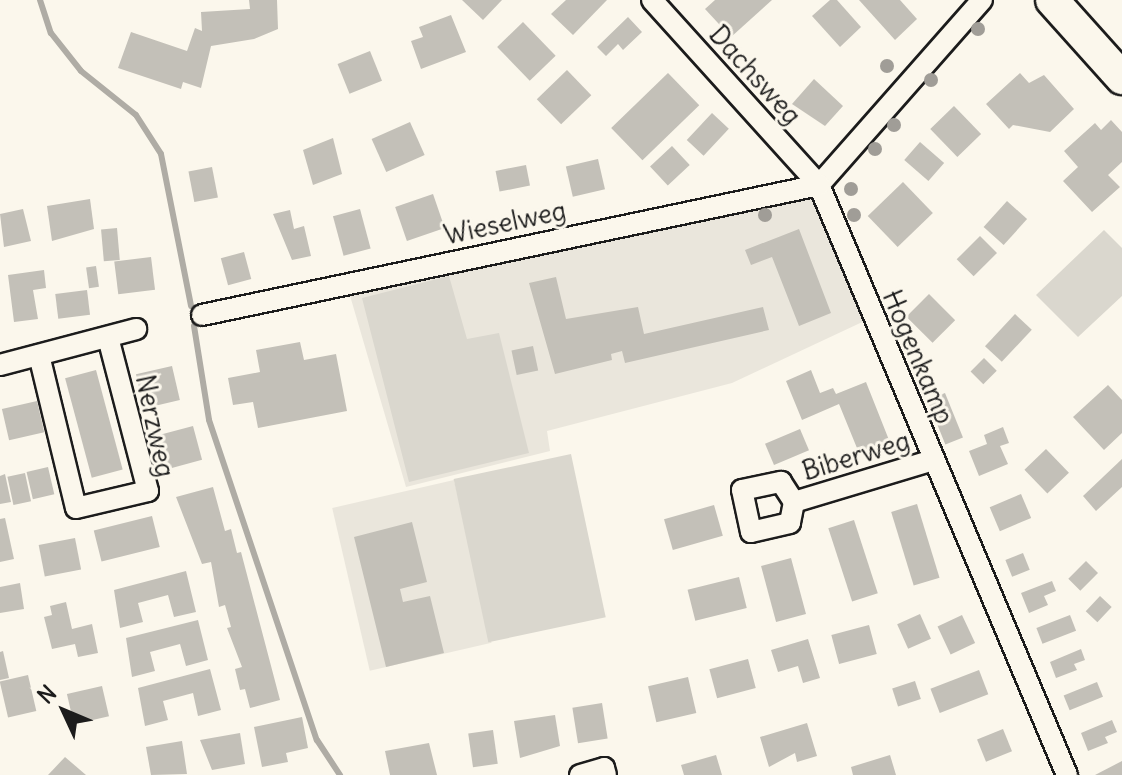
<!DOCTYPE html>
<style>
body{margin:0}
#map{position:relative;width:1122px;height:775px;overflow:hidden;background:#fbf7ec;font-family:Delius,sans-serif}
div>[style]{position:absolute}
.built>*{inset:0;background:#eae6dc;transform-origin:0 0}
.green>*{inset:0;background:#dad7ce;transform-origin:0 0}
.stream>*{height:6px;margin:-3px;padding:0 3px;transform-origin:3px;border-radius:3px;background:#afaca5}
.building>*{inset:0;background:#c3c0b8;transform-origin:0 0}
.roads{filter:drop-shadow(2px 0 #1c1c1c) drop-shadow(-2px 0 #1c1c1c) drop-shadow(0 2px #1c1c1c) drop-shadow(0 -2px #1c1c1c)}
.street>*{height:20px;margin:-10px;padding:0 10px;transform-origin:10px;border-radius:10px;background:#fbf7ec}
.primary>*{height:32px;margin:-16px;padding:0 16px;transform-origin:16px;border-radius:16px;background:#fbf7ec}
.trees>*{width:14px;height:14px;margin:-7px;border-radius:50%;background:#a09d97}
span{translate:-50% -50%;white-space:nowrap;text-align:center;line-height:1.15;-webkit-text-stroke:6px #fbf7ec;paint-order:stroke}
.street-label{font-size:26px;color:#1c1c1c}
.north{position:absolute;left:24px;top:671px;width:80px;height:80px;-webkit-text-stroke:6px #fbf7ec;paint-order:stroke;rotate:314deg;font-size:22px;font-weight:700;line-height:32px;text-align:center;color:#1c1c1c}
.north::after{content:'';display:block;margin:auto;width:28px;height:36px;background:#1c1c1c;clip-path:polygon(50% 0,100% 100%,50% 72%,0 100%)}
</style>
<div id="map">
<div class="built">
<div style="clip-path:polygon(819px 185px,873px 317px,732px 383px,547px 431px,550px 451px,406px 487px,346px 282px)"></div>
<div style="left:454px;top:480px;width:167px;height:125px;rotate:77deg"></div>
</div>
<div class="green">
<div style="clip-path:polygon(1104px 230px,1122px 248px,1122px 296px,1078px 337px,1036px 295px)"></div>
<div style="clip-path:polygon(449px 276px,467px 339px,499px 333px,529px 453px,409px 482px,362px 298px)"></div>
<div style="left:571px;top:454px;width:167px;height:120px;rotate:78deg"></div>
</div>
<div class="stream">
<div style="left:40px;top:0;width:35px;rotate:72deg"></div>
<div style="left:51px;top:33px;width:48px;rotate:51.7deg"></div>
<div style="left:81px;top:71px;width:70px;rotate:38.7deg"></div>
<div style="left:136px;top:115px;width:46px;rotate:57.3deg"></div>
<div style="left:161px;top:154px;width:155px;rotate:78.8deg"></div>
<div style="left:194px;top:326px;width:95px;rotate:80.9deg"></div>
<div style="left:209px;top:420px;width:338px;rotate:71.4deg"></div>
<div style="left:317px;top:740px;width:42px;rotate:56.7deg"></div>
</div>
<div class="building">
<div style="clip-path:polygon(249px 0,277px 0,278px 29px,254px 39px,211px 46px,201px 88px,183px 82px,181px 89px,118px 68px,131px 32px,187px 51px,195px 28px,202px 31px,201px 12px,250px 9px)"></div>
<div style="clip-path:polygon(462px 0,502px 0,483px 20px)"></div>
<div style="clip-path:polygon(566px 0,607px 0,573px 35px,551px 14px)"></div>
<div style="clip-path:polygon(715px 0,772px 0,731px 37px,705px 9px)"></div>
<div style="clip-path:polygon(830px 0,837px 0,861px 27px,840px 47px,812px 16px)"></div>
<div style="clip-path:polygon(859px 0,900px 0,917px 19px,895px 40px)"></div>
<div style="clip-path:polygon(451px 15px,466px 52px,421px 69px,411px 41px,423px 37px,419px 27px)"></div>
<div style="clip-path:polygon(628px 17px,642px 32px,623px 50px,618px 44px,606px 56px,597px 47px)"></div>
<div style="left:523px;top:22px;width:47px;height:36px;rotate:46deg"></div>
<div style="left:370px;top:51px;width:32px;height:35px;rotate:68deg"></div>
<div style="left:567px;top:70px;width:35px;height:42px;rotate:46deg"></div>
<div style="left:668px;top:73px;width:45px;height:79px;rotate:46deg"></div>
<div style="clip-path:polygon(1020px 73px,1029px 83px,1044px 75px,1074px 109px,1050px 132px,1013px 125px,1009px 129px,986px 104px)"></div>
<div style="clip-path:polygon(814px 79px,843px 106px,825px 126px,792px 104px)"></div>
<div style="left:954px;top:106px;width:39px;height:33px;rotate:46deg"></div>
<div style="left:712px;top:113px;width:23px;height:37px;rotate:43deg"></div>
<div style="clip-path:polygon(1111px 120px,1122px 132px,1122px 162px,1108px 175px,1120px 187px,1092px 212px,1063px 181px,1078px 167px,1064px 151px,1095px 123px,1101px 130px)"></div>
<div style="left:410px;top:122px;width:36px;height:42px;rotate:66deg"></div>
<div style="clip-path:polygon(333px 138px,342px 174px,313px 185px,303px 150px)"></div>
<div style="left:920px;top:142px;width:32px;height:24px;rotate:41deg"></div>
<div style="left:672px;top:146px;width:26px;height:30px;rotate:47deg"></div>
<div style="left:598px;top:159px;width:31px;height:33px;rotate:77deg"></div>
<div style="left:526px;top:165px;width:21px;height:31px;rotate:79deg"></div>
<div style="left:212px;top:167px;width:31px;height:24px;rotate:79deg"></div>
<div style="left:903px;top:182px;width:43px;height:49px;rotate:46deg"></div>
<div style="left:433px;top:194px;width:36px;height:40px;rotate:71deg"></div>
<div style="clip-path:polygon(90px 199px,94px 229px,52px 241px,47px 206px)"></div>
<div style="left:1007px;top:201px;width:27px;height:35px;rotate:42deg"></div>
<div style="clip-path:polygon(23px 209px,31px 241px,4px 247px,0 214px)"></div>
<div style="left:360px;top:209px;width:41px;height:28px;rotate:75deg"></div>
<div style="clip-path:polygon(290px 210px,294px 229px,304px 226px,311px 256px,292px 260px,273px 214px)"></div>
<div style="left:117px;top:228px;width:32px;height:16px;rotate:85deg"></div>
<div style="clip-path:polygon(799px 229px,831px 313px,799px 326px,772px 257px,751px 265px,745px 250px)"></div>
<div style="left:980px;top:236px;width:24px;height:33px;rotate:45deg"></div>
<div style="left:244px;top:252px;width:28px;height:24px;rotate:75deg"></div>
<div style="left:151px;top:257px;width:33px;height:37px;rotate:83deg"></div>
<div style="left:96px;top:266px;width:21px;height:10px;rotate:82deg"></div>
<div style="clip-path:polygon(44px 270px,46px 288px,33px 290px,38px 319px,14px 322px,8px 275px)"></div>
<div style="clip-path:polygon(556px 277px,566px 319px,638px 307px,644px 334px,763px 307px,769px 330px,625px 363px,622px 351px,611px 354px,612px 360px,555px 374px,529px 283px)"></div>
<div style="left:87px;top:290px;width:25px;height:32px;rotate:83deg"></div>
<div style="left:929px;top:294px;width:37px;height:32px;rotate:45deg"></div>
<div style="left:1015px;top:314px;width:23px;height:44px;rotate:43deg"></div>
<div style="clip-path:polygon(300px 342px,304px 360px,336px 354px,347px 411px,258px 428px,253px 402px,233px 405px,228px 378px,260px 372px,256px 350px)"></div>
<div style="left:533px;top:346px;width:25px;height:22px;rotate:78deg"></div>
<div style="left:984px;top:358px;width:18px;height:19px;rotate:45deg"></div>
<div style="left:172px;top:366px;width:35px;height:37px;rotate:77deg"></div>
<div style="left:96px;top:370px;width:103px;height:32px;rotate:75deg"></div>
<div style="clip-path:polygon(811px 370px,820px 393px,833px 388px,836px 394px,866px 382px,889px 440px,859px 453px,839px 404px,802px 420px,786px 381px)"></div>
<div style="clip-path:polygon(1108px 385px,1122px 400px,1122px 433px,1104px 450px,1073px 417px)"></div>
<div style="left:945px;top:393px;width:48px;height:19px;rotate:68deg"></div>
<div style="left:37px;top:401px;width:32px;height:36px;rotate:77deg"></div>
<div style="left:193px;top:426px;width:35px;height:37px;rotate:75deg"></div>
<div style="clip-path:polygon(1003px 427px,1009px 443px,1000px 446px,1008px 464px,979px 476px,969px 451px,987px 444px,984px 435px)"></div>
<div style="left:800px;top:429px;width:23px;height:38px;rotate:67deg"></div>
<div style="left:1046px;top:449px;width:33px;height:30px;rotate:46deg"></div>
<div style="clip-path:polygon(1122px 459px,1122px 487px,1096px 511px,1083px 496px)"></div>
<div style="left:48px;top:467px;width:28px;height:22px;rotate:77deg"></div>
<div style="left:25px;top:473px;width:29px;height:18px;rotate:78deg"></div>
<div style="clip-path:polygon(5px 474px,11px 502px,0 504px,0 476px)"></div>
<div style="clip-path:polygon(213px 487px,225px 531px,231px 529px,237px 553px,241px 552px,280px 700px,250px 708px,245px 689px,240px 690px,235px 669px,242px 667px,227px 628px,231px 627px,225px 605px,219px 607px,211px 562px,202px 564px,176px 497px)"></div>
<div style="left:1021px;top:494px;width:26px;height:34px;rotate:67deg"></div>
<div style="left:917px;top:504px;width:77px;height:27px;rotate:73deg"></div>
<div style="left:714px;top:505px;width:32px;height:52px;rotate:74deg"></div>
<div style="left:152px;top:516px;width:32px;height:60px;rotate:76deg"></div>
<div style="clip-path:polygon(5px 518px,14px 559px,0 562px,0 519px)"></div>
<div style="left:854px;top:520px;width:77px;height:27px;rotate:72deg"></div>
<div style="clip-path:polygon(412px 522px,427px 582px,400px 589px,403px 602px,430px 596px,444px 653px,386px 667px,354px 537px)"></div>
<div style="left:75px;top:538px;width:32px;height:37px;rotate:79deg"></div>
<div style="left:1023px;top:553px;width:18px;height:19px;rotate:68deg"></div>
<div style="left:791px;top:558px;width:58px;height:31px;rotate:75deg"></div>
<div style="left:1086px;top:561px;width:17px;height:25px;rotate:45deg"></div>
<div style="clip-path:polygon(186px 571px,196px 612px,174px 617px,168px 595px,138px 603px,143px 622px,120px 628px,114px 590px)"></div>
<div style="left:739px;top:577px;width:32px;height:53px;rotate:76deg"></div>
<div style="clip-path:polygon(1052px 581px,1056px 591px,1044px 596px,1048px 605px,1029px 613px,1021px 593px)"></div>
<div style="clip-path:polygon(20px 583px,24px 609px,0 613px,0 587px)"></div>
<div style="left:1100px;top:596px;width:16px;height:21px;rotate:43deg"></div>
<div style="clip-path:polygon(66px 602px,72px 629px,92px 624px,98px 653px,78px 657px,75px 644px,52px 649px,44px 617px,52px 615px,50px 606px)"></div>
<div style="left:920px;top:614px;width:27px;height:25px;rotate:66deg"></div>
<div style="left:962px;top:615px;width:31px;height:27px;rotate:65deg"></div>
<div style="left:1070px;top:615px;width:17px;height:36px;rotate:69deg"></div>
<div style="clip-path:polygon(198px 620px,208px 660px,186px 666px,180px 644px,150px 652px,155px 671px,132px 677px,126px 638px)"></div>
<div style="left:869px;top:625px;width:30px;height:39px;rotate:75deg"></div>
<div style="clip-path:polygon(808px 639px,820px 678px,803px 683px,798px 666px,778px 672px,771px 650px)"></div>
<div style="clip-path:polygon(1081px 649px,1085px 660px,1074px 664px,1077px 670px,1056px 678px,1050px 662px)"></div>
<div style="clip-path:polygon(3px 651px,9px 678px,0 680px,0 652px)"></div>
<div style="left:748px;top:659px;width:30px;height:40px;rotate:75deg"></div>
<div style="clip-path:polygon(210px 669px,221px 710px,198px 716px,193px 693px,163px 701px,168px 720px,145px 726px,138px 688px)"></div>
<div style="left:979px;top:670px;width:26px;height:52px;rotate:69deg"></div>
<div style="left:28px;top:675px;width:37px;height:29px;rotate:77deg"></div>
<div style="left:688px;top:677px;width:37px;height:41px;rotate:77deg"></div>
<div style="left:915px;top:681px;width:19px;height:24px;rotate:72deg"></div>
<div style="left:1097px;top:682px;width:16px;height:36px;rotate:68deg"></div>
<div style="left:102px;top:686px;width:31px;height:36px;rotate:77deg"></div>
<div style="left:602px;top:703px;width:36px;height:30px;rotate:81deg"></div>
<div style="clip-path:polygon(555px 715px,560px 746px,520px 758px,514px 721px)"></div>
<div style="clip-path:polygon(302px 717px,308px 748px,286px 753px,288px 762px,262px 767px,254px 727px)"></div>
<div style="clip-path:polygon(1112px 720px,1117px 732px,1105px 737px,1108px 743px,1088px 751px,1081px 733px)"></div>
<div style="clip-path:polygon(807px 723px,817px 756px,797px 762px,795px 753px,769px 767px,760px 737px)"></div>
<div style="left:1003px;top:729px;width:24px;height:28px;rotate:68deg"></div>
<div style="left:493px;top:730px;width:34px;height:25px;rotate:82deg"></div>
<div style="clip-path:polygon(240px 733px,245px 764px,212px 770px,200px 740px)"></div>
<div style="clip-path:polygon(182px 741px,187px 774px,151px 775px,146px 747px)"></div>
<div style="clip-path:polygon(429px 743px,437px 775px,390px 775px,385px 751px)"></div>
<div style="clip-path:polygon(716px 755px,722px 775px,684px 775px,681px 765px)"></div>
<div style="clip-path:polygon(890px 755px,896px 775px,853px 775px,851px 767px)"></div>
<div style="clip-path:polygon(65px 757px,86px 775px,48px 775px)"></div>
<div style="clip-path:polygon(1122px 761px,1122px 775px,1095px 775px)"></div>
</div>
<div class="roads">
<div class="street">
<div style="left:652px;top:0;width:249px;rotate:47.9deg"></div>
<div style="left:982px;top:0;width:247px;rotate:131.4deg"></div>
<div style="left:819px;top:185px;width:640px;rotate:67.2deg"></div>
<div style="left:202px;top:315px;width:631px;rotate:-11.9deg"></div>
<div style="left:39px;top:355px;width:157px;rotate:76.4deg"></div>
<div style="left:76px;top:508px;width:74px;rotate:-13.3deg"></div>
<div style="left:148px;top:491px;width:159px;rotate:-104.6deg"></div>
<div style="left:0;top:365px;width:141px;rotate:-14.8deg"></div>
<div style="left:794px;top:502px;width:21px;rotate:101deg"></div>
<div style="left:790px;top:523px;width:40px;rotate:167deg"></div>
<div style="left:751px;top:532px;width:43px;rotate:-102.1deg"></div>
<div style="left:742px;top:490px;width:40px;rotate:-12deg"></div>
<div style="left:781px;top:482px;width:24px;rotate:57deg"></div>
<div style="left:794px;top:502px;width:145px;rotate:-16.8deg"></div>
<div style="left:580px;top:775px;width:25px;rotate:-16deg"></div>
<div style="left:604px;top:768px;width:7px;rotate:74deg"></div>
</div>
<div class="primary">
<div style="left:1052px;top:0;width:105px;rotate:48.1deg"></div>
</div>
</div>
<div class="trees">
<div style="left:978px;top:29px"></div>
<div style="left:887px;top:66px"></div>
<div style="left:931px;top:80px"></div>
<div style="left:894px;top:125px"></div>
<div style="left:875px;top:149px"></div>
<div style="left:851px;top:189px"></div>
<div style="left:765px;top:215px"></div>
<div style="left:854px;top:215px"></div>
</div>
<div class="street-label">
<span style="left:755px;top:75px;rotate:48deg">Dachsweg</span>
<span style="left:505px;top:223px;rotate:-12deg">Wieselweg</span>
<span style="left:918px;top:357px;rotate:67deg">Hogenkamp</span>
<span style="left:155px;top:426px;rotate:78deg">Nerzweg</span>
<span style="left:856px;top:456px;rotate:-17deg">Biberweg</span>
</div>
<div class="north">N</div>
</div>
